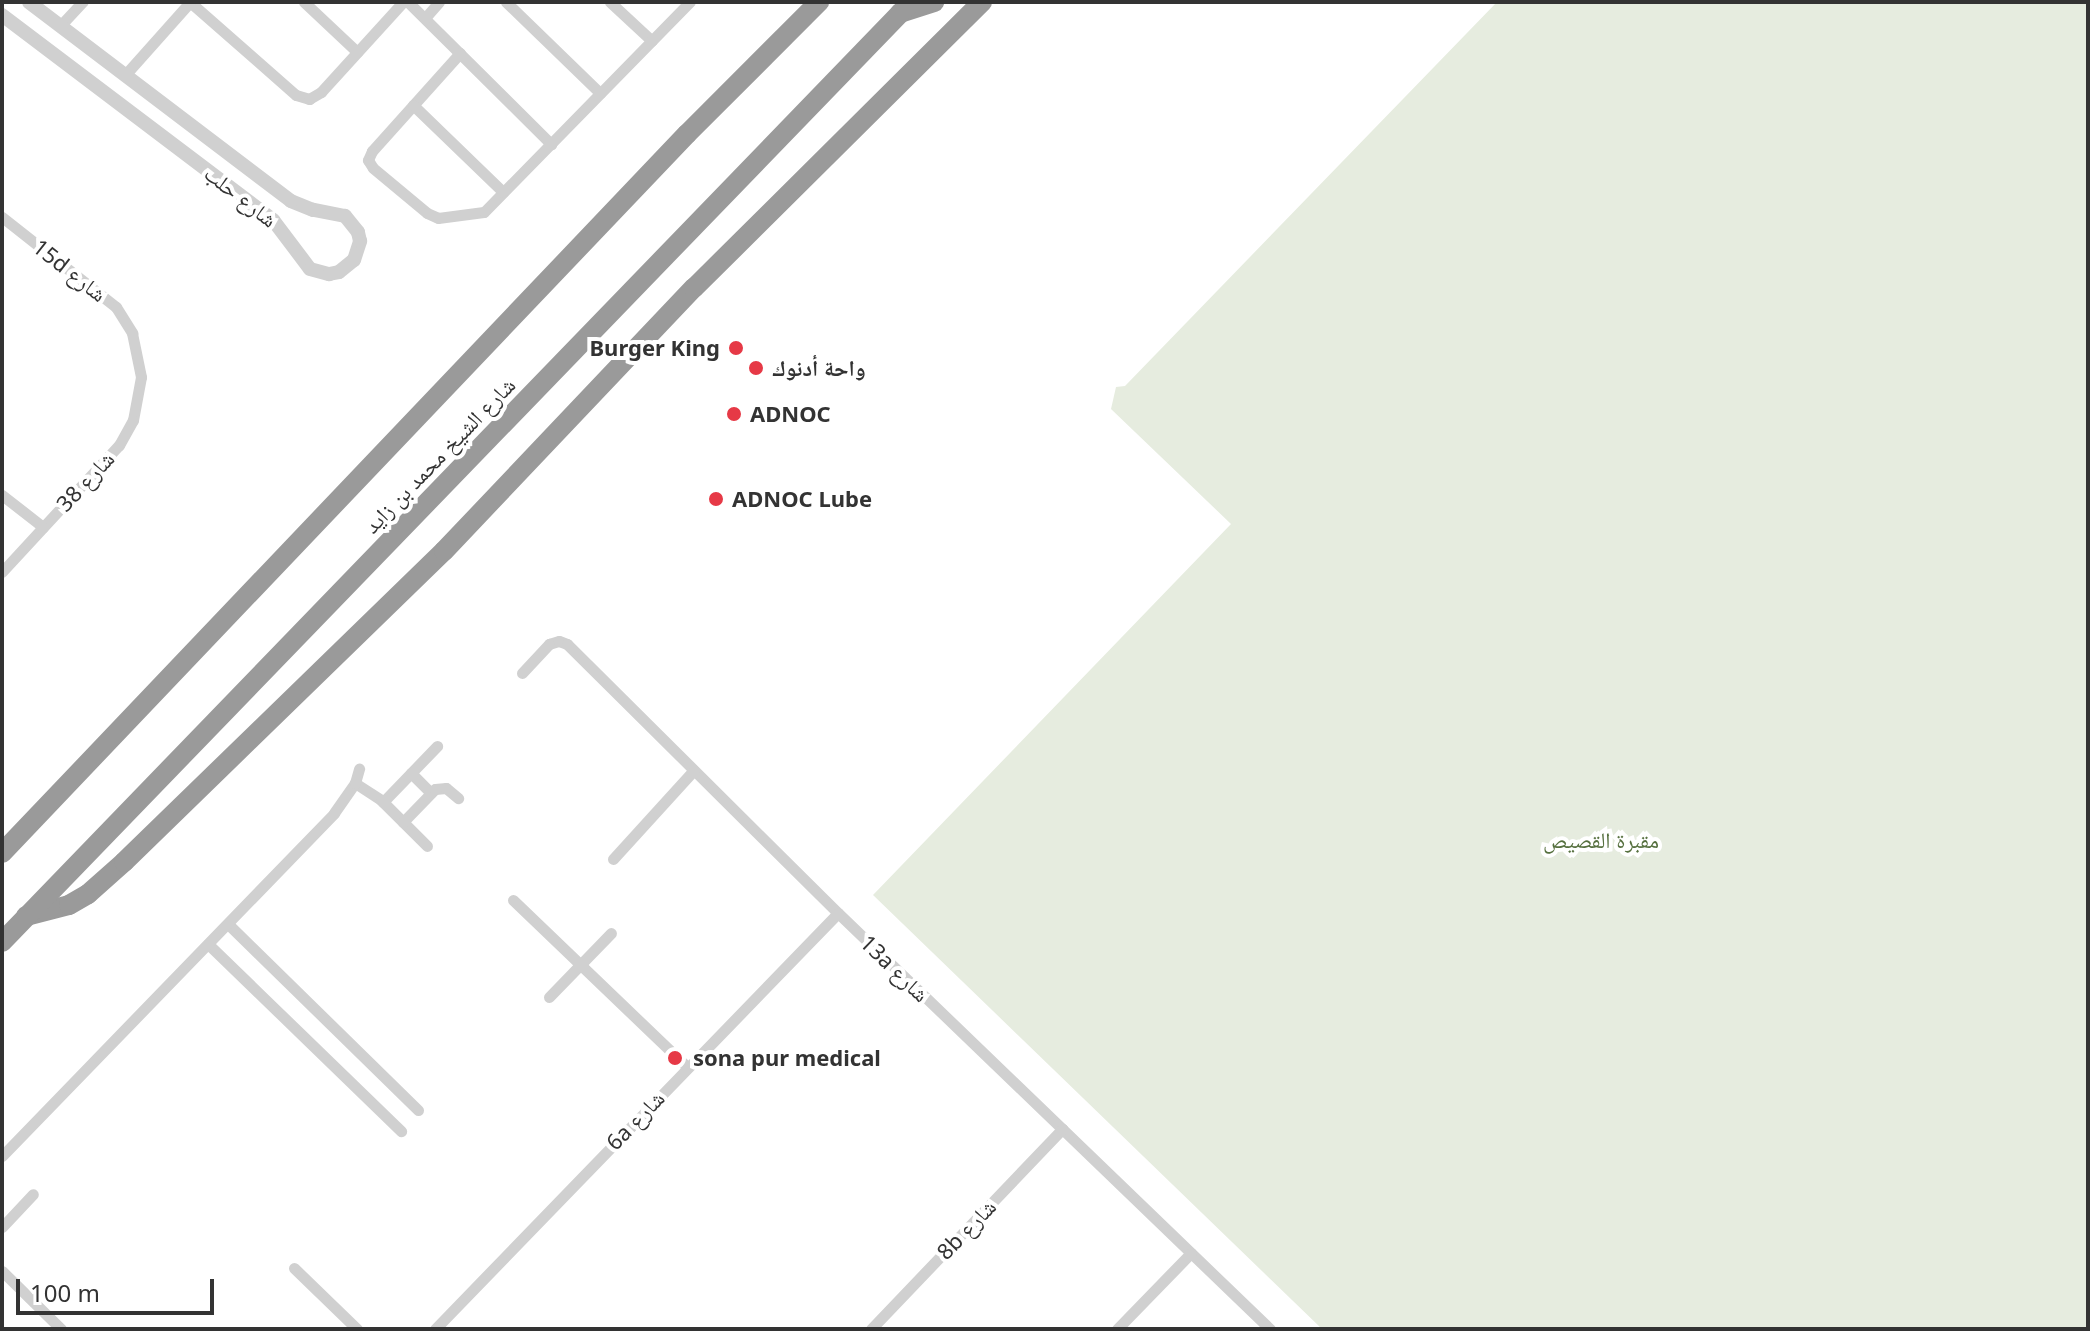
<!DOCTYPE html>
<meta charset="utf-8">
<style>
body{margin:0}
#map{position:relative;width:2090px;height:1331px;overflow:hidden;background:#fff;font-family:"Noto Sans","Noto Naskh Arabic",sans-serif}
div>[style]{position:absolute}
.green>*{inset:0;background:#e6ecdf}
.minor>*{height:11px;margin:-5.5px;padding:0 5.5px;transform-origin:5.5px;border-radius:5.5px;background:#d0d0d0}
.tertiary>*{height:14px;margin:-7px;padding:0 7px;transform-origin:7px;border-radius:7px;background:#d0d0d0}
.motorway>*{height:20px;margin:-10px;padding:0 10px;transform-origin:10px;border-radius:10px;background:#9a9a9a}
.dots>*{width:22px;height:22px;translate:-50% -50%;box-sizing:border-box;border:4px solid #fff;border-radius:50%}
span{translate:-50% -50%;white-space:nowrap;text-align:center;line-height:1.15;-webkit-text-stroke:8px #fff;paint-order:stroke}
.street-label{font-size:22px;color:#333}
.poi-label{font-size:22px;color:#333;font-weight:700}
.right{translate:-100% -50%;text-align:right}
.left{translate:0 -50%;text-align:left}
.park-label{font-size:22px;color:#56703f}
.frame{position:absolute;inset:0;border:4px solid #333;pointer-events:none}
.scale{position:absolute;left:16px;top:1279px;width:198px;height:36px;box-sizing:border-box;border:4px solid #333;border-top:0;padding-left:10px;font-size:24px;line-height:28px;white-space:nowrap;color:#333;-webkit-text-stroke:6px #fff;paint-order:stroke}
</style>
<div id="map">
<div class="green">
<div style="clip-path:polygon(1497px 2px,2088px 2px,2088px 1329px,1322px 1329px,873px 895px,1231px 524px,1111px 409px,1116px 387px,1125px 386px)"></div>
</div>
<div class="minor">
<div style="left:190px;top:2px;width:141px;rotate:41.3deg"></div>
<div style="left:296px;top:95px;width:14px;rotate:17deg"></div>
<div style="left:309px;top:99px;width:14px;rotate:-30deg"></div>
<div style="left:321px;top:92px;width:122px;rotate:-47.7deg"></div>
<div style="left:304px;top:2px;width:73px;rotate:43.3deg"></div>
<div style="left:408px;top:2px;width:202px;rotate:44.8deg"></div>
<div style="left:506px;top:2px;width:131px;rotate:44.1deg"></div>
<div style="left:610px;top:2px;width:57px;rotate:42.9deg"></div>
<div style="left:425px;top:18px;width:21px;rotate:-49deg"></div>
<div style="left:60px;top:26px;width:33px;rotate:-47deg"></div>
<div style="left:460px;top:53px;width:132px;rotate:131.9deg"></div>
<div style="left:372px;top:151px;width:10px;rotate:114deg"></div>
<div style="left:368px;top:160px;width:9px;rotate:58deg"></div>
<div style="left:373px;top:168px;width:70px;rotate:39.8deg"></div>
<div style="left:427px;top:213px;width:12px;rotate:24deg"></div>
<div style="left:438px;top:218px;width:46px;rotate:-7.4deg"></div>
<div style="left:484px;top:212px;width:294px;rotate:-45.6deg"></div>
<div style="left:125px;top:75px;width:98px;rotate:-48.3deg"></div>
<div style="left:413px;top:105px;width:125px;rotate:44deg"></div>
<div style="left:2px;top:217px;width:145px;rotate:38.3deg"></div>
<div style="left:116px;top:307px;width:31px;rotate:58deg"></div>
<div style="left:132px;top:333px;width:45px;rotate:78.4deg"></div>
<div style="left:141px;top:377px;width:44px;rotate:100.5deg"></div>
<div style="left:133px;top:420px;width:29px;rotate:119deg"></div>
<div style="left:119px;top:445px;width:173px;rotate:132.7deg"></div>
<div style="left:2px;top:495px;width:52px;rotate:38deg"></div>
<div style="left:522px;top:673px;width:40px;rotate:-47deg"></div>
<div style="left:549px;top:644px;width:10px;rotate:-17deg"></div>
<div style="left:559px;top:641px;width:9px;rotate:21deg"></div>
<div style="left:567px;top:644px;width:382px;rotate:44.8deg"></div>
<div style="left:838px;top:913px;width:600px;rotate:43.92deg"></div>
<div style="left:411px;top:773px;width:28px;rotate:45deg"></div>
<div style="left:355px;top:783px;width:31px;rotate:33deg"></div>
<div style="left:381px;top:800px;width:65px;rotate:45deg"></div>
<div style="left:383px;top:802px;width:78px;rotate:-46deg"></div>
<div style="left:403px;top:822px;width:46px;rotate:-45.9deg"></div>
<div style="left:435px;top:789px;width:11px;rotate:-5deg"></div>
<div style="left:446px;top:788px;width:16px;rotate:40deg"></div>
<div style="left:613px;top:859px;width:120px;rotate:-47.7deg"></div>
<div style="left:513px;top:900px;width:241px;rotate:43.8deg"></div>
<div style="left:228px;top:924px;width:266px;rotate:44.4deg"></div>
<div style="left:208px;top:944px;width:269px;rotate:44.1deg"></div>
<div style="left:549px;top:997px;width:89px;rotate:-45.9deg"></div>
<div style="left:2px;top:1156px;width:477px;rotate:-45.9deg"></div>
<div style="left:334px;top:813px;width:37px;rotate:-55deg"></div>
<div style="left:355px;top:783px;width:15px;rotate:-74deg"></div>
<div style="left:2px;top:1227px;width:45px;rotate:-46.8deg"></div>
<div style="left:294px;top:1268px;width:88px;rotate:44.1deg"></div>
<div style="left:2px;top:1271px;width:83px;rotate:44.5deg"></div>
<div style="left:435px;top:1329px;width:579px;rotate:-45.91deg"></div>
<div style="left:871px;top:1329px;width:277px;rotate:-46.3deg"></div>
<div style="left:1117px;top:1329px;width:106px;rotate:-45.8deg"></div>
</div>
<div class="tertiary">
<div style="left:2px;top:15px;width:340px;rotate:37.1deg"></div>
<div style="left:273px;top:220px;width:61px;rotate:52.9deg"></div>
<div style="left:310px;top:269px;width:20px;rotate:15deg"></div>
<div style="left:329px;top:274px;width:10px;rotate:-11deg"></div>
<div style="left:339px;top:272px;width:19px;rotate:-39deg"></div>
<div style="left:354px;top:260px;width:20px;rotate:-72deg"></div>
<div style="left:360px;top:241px;width:9px;rotate:-103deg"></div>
<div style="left:358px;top:232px;width:21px;rotate:-129deg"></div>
<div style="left:345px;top:216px;width:33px;rotate:-169deg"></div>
<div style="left:313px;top:210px;width:24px;rotate:-158deg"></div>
<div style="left:291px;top:201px;width:329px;rotate:-142.8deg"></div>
</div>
<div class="motorway">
<div style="left:900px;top:13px;width:36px;rotate:-18deg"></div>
<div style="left:2px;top:853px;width:993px;rotate:-46.39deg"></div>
<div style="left:687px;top:134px;width:187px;rotate:-45deg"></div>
<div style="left:26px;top:916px;width:44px;rotate:-14.3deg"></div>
<div style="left:69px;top:905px;width:22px;rotate:-30deg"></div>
<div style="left:88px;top:894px;width:48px;rotate:-41.6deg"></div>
<div style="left:124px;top:862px;width:446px;rotate:-44.2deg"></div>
<div style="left:444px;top:551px;width:363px;rotate:-46.5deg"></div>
<div style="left:694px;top:288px;width:406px;rotate:-44.8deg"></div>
<div style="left:2px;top:942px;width:1308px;rotate:-45.96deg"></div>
</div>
<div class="dots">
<div style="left:736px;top:348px;background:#e63946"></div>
<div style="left:756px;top:368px;background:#e63946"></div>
<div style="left:734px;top:414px;background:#e63946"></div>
<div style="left:716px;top:499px;background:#e63946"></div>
<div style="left:675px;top:1058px;background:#e63946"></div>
</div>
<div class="street-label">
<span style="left:241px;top:196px;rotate:38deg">شارع حلب</span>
<span style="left:70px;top:270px;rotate:38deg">15d شارع</span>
<span style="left:439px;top:455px;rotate:-46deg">شارع الشيخ محمد بن زايد</span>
<span style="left:85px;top:481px;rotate:-47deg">شارع 38</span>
<span style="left:895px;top:968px;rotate:44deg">13a شارع</span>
<span style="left:635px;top:1120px;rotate:-46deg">6a شارع</span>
<span style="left:966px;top:1229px;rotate:-46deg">8b شارع</span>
</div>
<div class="poi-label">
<span class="right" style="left:720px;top:348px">Burger King</span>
<span class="left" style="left:772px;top:368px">واحة أدنوك</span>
<span class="left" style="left:750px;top:414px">ADNOC</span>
<span class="left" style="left:732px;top:499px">ADNOC Lube</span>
<span class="left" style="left:693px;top:1058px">sona pur medical</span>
</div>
<div class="park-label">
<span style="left:1601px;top:840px">مقبرة القصيص</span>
</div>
<div class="frame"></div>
<div class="scale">100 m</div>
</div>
